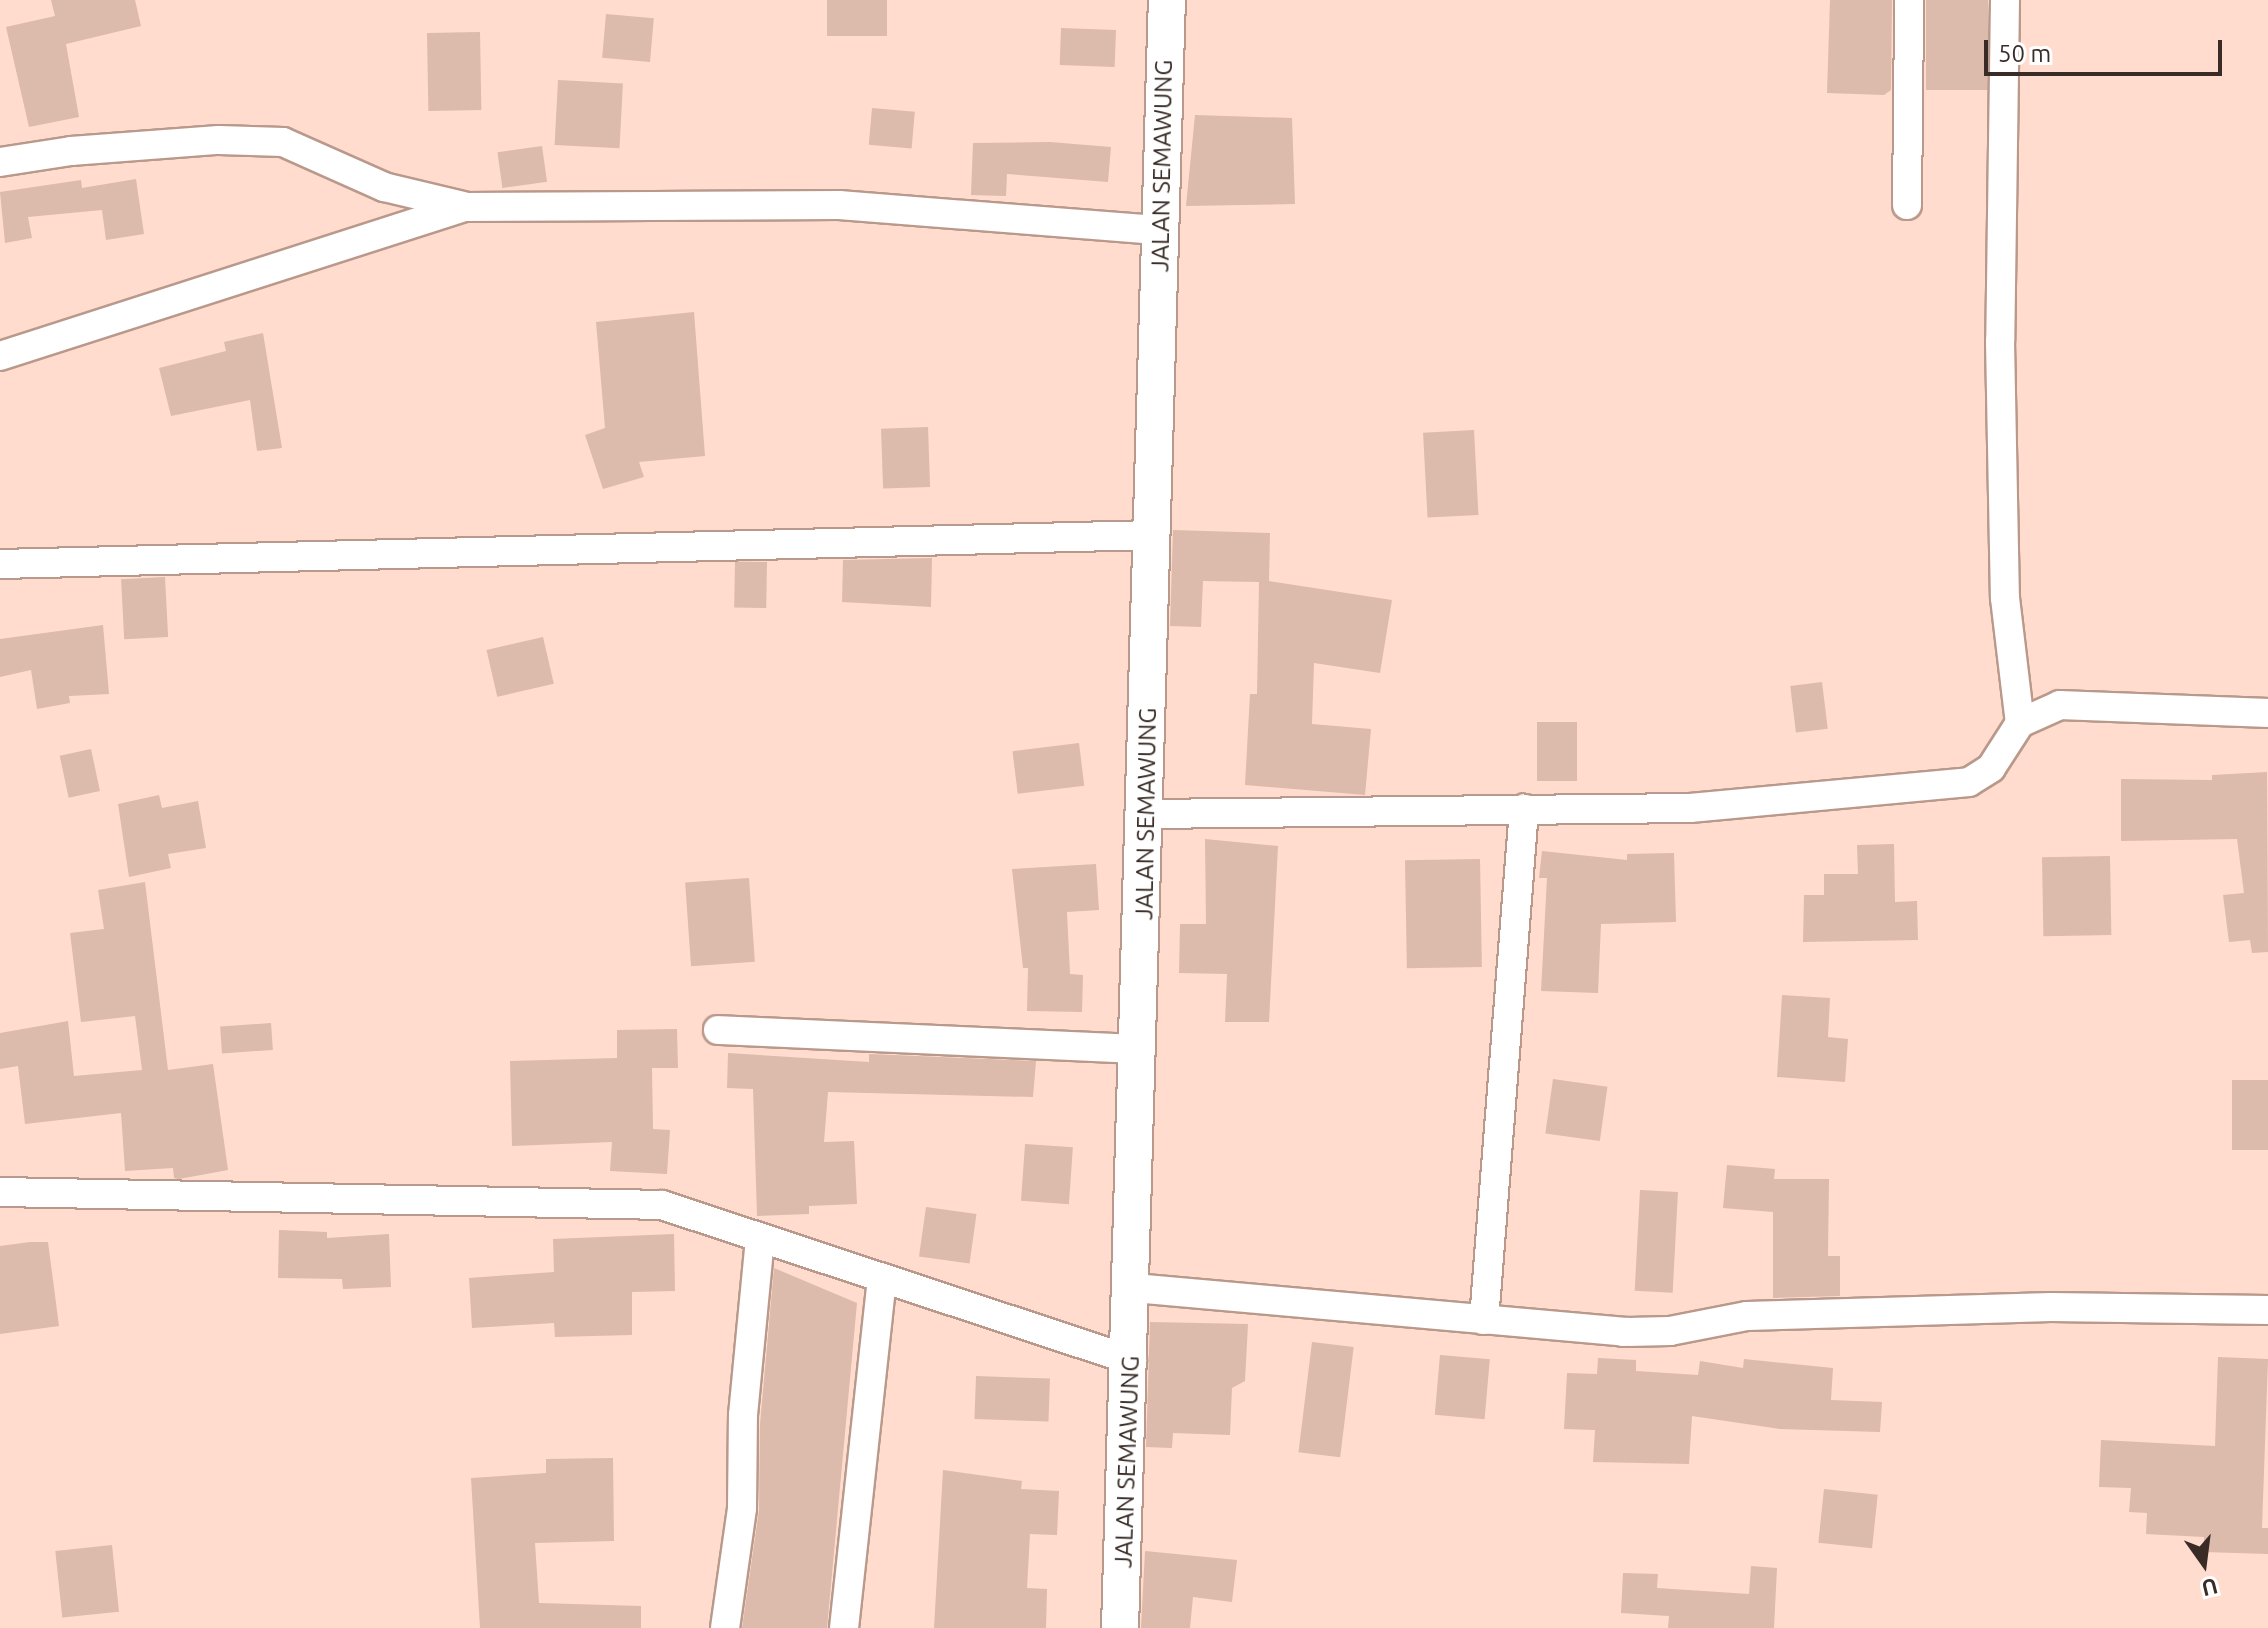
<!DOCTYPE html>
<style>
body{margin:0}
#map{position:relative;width:2268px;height:1628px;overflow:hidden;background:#ffdccd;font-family:Ubuntu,sans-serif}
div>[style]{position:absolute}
.building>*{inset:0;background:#dcbaac;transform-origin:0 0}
.roads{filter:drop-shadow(2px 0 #b9998b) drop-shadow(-2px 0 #b9998b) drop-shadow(0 2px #b9998b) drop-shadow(0 -2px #b9998b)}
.minor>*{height:28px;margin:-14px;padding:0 14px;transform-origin:14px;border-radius:14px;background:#fff}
.tertiary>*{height:36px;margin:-18px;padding:0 18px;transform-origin:18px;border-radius:18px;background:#fff}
span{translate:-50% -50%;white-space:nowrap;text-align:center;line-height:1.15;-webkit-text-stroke:7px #fff;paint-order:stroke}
.street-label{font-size:24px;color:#392c26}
.north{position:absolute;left:2164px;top:1524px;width:80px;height:80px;-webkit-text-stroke:6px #fff;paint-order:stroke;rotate:166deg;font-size:22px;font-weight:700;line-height:32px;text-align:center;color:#392c26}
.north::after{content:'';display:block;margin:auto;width:28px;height:36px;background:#392c26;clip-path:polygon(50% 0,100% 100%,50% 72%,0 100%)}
.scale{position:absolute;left:1984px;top:40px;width:238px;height:36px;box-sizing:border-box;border:4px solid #392c26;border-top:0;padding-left:10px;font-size:24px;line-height:28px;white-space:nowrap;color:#392c26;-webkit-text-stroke:6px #fff;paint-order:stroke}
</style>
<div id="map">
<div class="building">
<div style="clip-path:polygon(51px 0,135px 0,141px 26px,66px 44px,79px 117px,29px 127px,6px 27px,55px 16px)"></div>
<div style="left:827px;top:0;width:60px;height:36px"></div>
<div style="clip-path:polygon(1830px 0,1892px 0,1891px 90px,1884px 95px,1827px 93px)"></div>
<div style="left:1926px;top:0;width:62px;height:90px"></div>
<div style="left:606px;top:14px;width:48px;height:44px;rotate:5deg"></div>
<div style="left:1061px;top:28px;width:55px;height:37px;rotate:2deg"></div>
<div style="left:480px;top:32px;width:78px;height:53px;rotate:89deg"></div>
<div style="left:558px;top:80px;width:65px;height:65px;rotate:3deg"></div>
<div style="left:872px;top:108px;width:43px;height:37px;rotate:5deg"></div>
<div style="clip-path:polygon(1195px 115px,1292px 118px,1295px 204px,1186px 206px)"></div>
<div style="clip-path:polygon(1050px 142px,1111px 147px,1108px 182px,1007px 174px,1006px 196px,971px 195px,973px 143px)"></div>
<div style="left:542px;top:146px;width:36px;height:45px;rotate:82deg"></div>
<div style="clip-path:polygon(136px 179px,144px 234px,106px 240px,102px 210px,28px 217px,32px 238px,5px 243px,0 192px,81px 180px,82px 188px)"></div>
<div style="clip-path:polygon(694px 312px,705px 456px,639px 462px,644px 477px,603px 489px,585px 435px,605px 428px,596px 322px)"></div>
<div style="clip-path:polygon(263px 333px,282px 448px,257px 451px,250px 400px,171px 416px,159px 368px,226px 351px,224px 342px)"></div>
<div style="left:928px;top:427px;width:60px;height:47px;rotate:88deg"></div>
<div style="left:1474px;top:430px;width:85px;height:51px;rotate:87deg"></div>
<div style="clip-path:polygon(1173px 530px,1270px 533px,1269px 581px,1392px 600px,1380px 673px,1314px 663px,1312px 724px,1371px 729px,1365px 795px,1245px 785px,1250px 694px,1257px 694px,1259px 582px,1203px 581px,1201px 627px,1170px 626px)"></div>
<div style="clip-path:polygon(932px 558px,931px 607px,842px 602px,843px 560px)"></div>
<div style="left:767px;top:562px;width:46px;height:32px;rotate:91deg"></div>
<div style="left:165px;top:577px;width:60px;height:44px;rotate:87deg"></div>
<div style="clip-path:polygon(103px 625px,109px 694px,69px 696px,70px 703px,37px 709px,31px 670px,0 677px,0 639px)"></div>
<div style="left:543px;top:637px;width:48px;height:58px;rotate:77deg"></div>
<div style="left:1822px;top:682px;width:47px;height:32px;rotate:83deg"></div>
<div style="left:1577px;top:722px;width:59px;height:40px;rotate:90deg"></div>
<div style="left:1079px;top:743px;width:43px;height:67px;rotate:83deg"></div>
<div style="left:91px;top:749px;width:43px;height:32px;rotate:78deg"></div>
<div style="clip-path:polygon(2267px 772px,2268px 952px,2252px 953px,2250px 940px,2229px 942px,2223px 895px,2244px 893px,2237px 839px,2121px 841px,2121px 779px,2212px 780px,2212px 775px)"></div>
<div style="clip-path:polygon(159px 795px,162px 808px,198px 801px,206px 848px,168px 854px,171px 868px,129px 877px,118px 804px)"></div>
<div style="clip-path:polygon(1205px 839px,1278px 846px,1269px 1022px,1225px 1022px,1227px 974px,1179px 973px,1180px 924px,1206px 924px)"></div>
<div style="clip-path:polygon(1894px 844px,1895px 902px,1917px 901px,1918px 940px,1803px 942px,1804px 895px,1824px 895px,1824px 874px,1858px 874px,1857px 845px)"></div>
<div style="clip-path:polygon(1542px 851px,1627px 860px,1627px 854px,1674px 853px,1676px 922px,1601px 924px,1598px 993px,1541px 991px,1547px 878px,1539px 878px)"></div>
<div style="left:2110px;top:856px;width:79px;height:68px;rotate:89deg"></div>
<div style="left:1480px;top:859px;width:108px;height:75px;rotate:89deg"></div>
<div style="clip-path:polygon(1096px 864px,1099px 910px,1067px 912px,1070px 974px,1083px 975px,1082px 1012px,1027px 1011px,1028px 968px,1023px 968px,1012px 869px)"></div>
<div style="left:749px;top:878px;width:84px;height:64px;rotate:86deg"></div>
<div style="clip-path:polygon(145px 882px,168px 1070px,213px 1064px,228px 1170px,179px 1179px,174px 1178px,173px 1168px,125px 1171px,121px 1113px,25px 1124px,18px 1066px,0 1069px,0 1033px,68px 1021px,74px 1076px,142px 1070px,135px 1016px,81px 1022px,70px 933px,104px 929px,98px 890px)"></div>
<div style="clip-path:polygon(1782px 995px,1830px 998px,1828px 1037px,1848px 1039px,1845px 1082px,1777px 1077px)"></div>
<div style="left:271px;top:1023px;width:27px;height:51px;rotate:86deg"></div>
<div style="clip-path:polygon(677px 1029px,678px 1068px,652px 1068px,653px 1129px,670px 1130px,667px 1174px,610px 1171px,612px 1142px,512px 1146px,510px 1061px,617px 1058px,617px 1030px)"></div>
<div style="clip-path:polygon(728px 1053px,869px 1062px,869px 1054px,1036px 1061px,1033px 1097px,828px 1092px,824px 1142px,854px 1141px,857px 1204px,809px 1206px,809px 1214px,757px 1216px,753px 1089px,727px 1088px)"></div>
<div style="left:1553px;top:1079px;width:55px;height:55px;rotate:8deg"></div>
<div style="left:2232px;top:1080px;width:36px;height:70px"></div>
<div style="left:1025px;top:1144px;width:48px;height:57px;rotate:4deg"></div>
<div style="clip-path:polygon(1727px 1165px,1775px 1169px,1774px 1179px,1829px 1179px,1828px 1256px,1840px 1256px,1840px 1296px,1773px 1298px,1773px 1212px,1723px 1208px)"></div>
<div style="left:1640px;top:1190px;width:38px;height:101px;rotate:3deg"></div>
<div style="left:926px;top:1207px;width:51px;height:50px;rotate:8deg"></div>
<div style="clip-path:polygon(279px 1230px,327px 1232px,327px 1238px,389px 1234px,391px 1287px,343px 1289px,342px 1279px,278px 1278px)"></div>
<div style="clip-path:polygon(674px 1234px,675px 1291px,632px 1292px,632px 1335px,555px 1337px,554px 1323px,472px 1328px,469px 1278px,554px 1272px,553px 1239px)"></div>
<div style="clip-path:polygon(30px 1242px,48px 1242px,59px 1326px,0 1334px,0 1246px)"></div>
<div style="clip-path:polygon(774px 1268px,857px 1303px,827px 1628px,742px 1628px,759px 1510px,760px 1424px)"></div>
<div style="clip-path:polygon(1150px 1322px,1248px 1324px,1245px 1381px,1232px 1388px,1230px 1435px,1173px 1433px,1172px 1448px,1146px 1447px)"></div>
<div style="left:1312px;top:1342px;width:42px;height:111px;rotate:7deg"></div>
<div style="left:1440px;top:1355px;width:50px;height:60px;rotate:5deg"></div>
<div style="clip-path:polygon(2218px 1357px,2268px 1359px,2262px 1528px,2268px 1528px,2268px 1554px,2204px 1552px,2204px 1537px,2146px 1534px,2147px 1513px,2129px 1512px,2131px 1488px,2099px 1487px,2101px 1440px,2215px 1446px)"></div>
<div style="clip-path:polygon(1598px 1358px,1636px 1360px,1636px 1371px,1698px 1375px,1700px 1361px,1743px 1368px,1744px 1359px,1833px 1368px,1831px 1400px,1882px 1402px,1880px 1432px,1780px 1429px,1692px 1416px,1689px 1464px,1593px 1462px,1595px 1430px,1564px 1429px,1567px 1373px,1597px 1374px)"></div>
<div style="left:976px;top:1376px;width:74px;height:43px;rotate:2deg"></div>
<div style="clip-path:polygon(613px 1458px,614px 1541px,535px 1543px,539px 1603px,641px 1606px,641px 1628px,480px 1628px,471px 1478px,546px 1473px,546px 1459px)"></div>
<div style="clip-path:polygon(943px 1470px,1022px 1481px,1021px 1489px,1059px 1491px,1057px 1535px,1030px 1534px,1027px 1588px,1047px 1589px,1046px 1628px,934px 1628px)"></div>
<div style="left:1824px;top:1489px;width:54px;height:54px;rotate:6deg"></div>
<div style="left:112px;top:1545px;width:67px;height:57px;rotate:84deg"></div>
<div style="clip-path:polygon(1145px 1551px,1237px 1560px,1232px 1602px,1193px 1597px,1190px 1628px,1141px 1628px)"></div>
<div style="clip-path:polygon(1751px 1566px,1777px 1568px,1774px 1628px,1668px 1628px,1669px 1616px,1621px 1613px,1623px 1573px,1658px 1574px,1657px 1588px,1749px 1594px)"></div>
</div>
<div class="roads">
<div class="minor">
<div style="left:2005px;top:0;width:341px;rotate:90.8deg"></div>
<div style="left:2000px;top:341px;width:257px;rotate:88.9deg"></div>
<div style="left:2005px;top:598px;width:126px;rotate:83.2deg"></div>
<div style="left:0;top:162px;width:72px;rotate:-8.8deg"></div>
<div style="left:71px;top:151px;width:148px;rotate:-4.3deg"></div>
<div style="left:219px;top:140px;width:64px;rotate:1.8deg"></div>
<div style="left:283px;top:142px;width:111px;rotate:24deg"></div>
<div style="left:384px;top:187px;width:82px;rotate:13.4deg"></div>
<div style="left:1907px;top:205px;width:205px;rotate:-89.4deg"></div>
<div style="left:0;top:356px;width:488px;rotate:-17.8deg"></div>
<div style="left:465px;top:207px;width:374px;rotate:-0.3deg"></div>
<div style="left:839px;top:205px;width:322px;rotate:4.5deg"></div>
<div style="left:0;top:564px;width:1153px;rotate:-1.44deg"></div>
<div style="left:1147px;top:814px;width:543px;rotate:-0.63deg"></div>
<div style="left:1690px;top:808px;width:280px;rotate:-5.3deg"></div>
<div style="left:1969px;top:782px;width:26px;rotate:-32deg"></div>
<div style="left:1991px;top:768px;width:54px;rotate:-57.2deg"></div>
<div style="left:2020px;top:723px;width:44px;rotate:-24.2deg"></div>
<div style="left:2060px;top:705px;width:208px;rotate:2.2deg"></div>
<div style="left:718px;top:1030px;width:422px;rotate:2.6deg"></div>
<div style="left:0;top:1192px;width:662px;rotate:1.12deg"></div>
<div style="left:662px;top:1205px;width:495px;rotate:18.3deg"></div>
<div style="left:1134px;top:1288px;width:491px;rotate:5.1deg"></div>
<div style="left:1623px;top:1332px;width:47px;rotate:-1.2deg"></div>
<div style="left:1670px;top:1331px;width:78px;rotate:-11deg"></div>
<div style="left:1747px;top:1316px;width:304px;rotate:-1.7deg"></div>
<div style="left:2051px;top:1307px;width:217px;rotate:0.8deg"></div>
<div style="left:1484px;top:1320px;width:513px;rotate:-85.52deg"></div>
<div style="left:725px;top:1628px;width:121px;rotate:-81.9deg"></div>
<div style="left:742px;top:1508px;width:93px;rotate:-89.4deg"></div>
<div style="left:743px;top:1415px;width:177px;rotate:-84.5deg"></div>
<div style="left:844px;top:1628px;width:351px;rotate:-83.8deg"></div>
</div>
<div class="tertiary">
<div style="left:1120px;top:1628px;width:1629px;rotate:-88.35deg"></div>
</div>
</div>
<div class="street-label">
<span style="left:1162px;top:166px;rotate:-89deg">JALAN SEMAWUNG</span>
<span style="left:1146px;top:814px;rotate:-89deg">JALAN SEMAWUNG</span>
<span style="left:1127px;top:1462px;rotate:-88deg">JALAN SEMAWUNG</span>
</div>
<div class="north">U</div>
<div class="scale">50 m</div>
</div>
